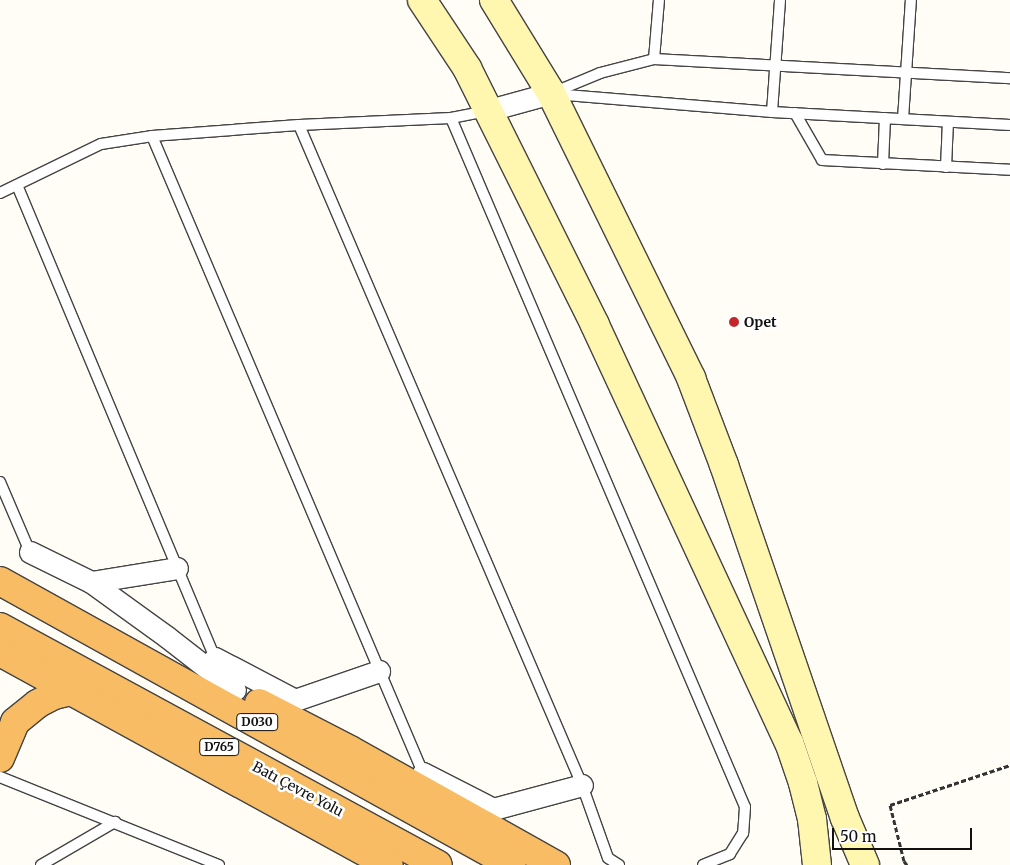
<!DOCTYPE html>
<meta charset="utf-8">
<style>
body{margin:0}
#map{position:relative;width:1010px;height:865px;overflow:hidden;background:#fffdf5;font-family:Merriweather,serif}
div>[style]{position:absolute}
.path>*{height:3px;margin-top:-1.5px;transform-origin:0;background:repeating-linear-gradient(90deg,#333 0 5px,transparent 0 7.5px)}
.roads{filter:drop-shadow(1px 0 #444) drop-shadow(-1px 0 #444) drop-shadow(0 1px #444) drop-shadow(0 -1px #444)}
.service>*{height:10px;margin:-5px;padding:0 5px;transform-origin:5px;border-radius:5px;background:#fff}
.minor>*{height:21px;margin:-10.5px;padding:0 10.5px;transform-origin:10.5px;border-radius:10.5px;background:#fff}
.secondary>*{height:28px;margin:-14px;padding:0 14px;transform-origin:14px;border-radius:14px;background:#fff6b0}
.trunk>*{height:28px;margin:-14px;padding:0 14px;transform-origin:14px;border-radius:14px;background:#f7bc64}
.dots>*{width:14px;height:14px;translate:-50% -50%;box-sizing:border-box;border:2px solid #fff;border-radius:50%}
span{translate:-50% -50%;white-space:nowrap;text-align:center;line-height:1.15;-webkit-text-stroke:5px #fff;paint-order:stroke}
.shield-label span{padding:1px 4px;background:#fff;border:1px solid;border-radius:4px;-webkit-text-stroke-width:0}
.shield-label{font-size:12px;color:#111;font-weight:700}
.poi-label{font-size:14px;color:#111;font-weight:700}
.left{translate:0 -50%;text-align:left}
.street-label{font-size:14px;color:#111}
.scale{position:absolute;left:832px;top:828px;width:140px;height:22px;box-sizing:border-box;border:2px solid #111;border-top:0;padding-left:6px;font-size:15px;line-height:18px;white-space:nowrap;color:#111;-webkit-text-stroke:4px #fff;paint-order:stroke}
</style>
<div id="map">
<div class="path">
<div style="left:907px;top:865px;width:5px;rotate:-127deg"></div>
<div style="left:904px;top:861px;width:58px;rotate:-104deg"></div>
<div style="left:890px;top:805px;width:126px;rotate:-18.4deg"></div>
</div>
<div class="roads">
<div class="service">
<div style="left:654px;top:59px;width:59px;rotate:-85.2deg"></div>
<div style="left:552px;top:93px;width:52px;rotate:-22.6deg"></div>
<div style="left:600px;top:73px;width:56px;rotate:-14.5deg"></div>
<div style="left:654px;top:59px;width:357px;rotate:3.1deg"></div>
<div style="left:554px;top:94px;width:219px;rotate:4.7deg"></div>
<div style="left:772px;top:112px;width:238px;rotate:3.1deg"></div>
<div style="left:772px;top:112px;width:112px;rotate:-85.9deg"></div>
<div style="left:795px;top:113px;width:54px;rotate:60.1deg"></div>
<div style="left:822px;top:160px;width:188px;rotate:3deg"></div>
<div style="left:451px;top:118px;width:749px;rotate:66.89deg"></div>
<div style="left:745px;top:807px;width:26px;rotate:94deg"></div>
<div style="left:743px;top:833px;width:25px;rotate:122deg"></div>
<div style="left:730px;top:854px;width:29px;rotate:158deg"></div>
<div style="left:903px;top:119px;width:119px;rotate:-86.2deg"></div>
<div style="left:299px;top:125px;width:718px;rotate:66.79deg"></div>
<div style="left:582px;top:785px;width:77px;rotate:70.4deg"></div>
<div style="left:608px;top:858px;width:13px;rotate:32deg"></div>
<div style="left:152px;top:136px;width:692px;rotate:66.95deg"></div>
<div style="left:883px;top:164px;width:46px;rotate:-87.5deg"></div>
<div style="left:946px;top:167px;width:45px;rotate:-87.5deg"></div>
<div style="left:17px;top:185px;width:513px;rotate:67.29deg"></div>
<div style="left:0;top:193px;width:112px;rotate:-25.9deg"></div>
<div style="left:101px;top:144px;width:52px;rotate:-8.9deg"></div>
<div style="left:152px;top:136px;width:147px;rotate:-4.3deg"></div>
<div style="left:299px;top:125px;width:152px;rotate:-2.6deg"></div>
<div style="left:451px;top:118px;width:36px;rotate:-11deg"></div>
<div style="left:0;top:482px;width:76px;rotate:66.8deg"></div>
<div style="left:0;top:777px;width:236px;rotate:21.9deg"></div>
<div style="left:41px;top:865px;width:86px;rotate:-30.2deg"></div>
</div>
<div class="minor">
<div style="left:489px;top:110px;width:64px;rotate:-15.3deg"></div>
<div style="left:30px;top:552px;width:68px;rotate:26.2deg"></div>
<div style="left:91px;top:582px;width:87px;rotate:-9.2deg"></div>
<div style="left:91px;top:582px;width:94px;rotate:35.9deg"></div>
<div style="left:167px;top:637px;width:86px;rotate:37.9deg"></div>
<div style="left:215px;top:658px;width:90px;rotate:27.7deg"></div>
<div style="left:295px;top:700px;width:89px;rotate:-19deg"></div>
<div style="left:423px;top:773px;width:79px;rotate:27.2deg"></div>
<div style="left:493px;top:809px;width:92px;rotate:-15.1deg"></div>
</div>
<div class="secondary">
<div style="left:422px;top:0;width:82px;rotate:56.5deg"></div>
<div style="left:467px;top:68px;width:287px;rotate:63.5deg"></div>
<div style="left:595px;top:325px;width:460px;rotate:65.1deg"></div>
<div style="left:789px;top:742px;width:43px;rotate:71.1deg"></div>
<div style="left:803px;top:783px;width:37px;rotate:76deg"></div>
<div style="left:812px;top:819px;width:46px;rotate:83.8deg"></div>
<div style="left:494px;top:0;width:109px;rotate:58.5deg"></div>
<div style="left:551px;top:93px;width:318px;rotate:63.8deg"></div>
<div style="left:691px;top:378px;width:93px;rotate:69.2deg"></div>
<div style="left:724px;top:465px;width:373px;rotate:71.1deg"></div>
<div style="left:845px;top:818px;width:51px;rotate:66.9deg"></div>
</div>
<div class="trunk">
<div style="left:0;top:581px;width:585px;rotate:29.02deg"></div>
<div style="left:0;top:627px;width:498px;rotate:28.5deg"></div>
<div style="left:0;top:652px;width:443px;rotate:28.7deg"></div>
<div style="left:259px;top:703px;width:102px;rotate:27.3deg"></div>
<div style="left:350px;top:750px;width:236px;rotate:29.2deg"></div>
<div style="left:0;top:758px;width:39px;rotate:-67deg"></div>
<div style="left:15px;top:722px;width:28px;rotate:-39deg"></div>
<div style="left:37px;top:704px;width:19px;rotate:-28deg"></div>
<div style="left:54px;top:695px;width:18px;rotate:-13deg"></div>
</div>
</div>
<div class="dots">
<div style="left:734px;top:322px;background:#c4262e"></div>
</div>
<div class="shield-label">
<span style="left:257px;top:722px">D030</span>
<span style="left:219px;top:747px">D765</span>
</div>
<div class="poi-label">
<span class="left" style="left:744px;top:322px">Opet</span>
</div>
<div class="street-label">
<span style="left:298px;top:789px;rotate:28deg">Batı Çevre Yolu</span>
</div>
<div class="scale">50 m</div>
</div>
